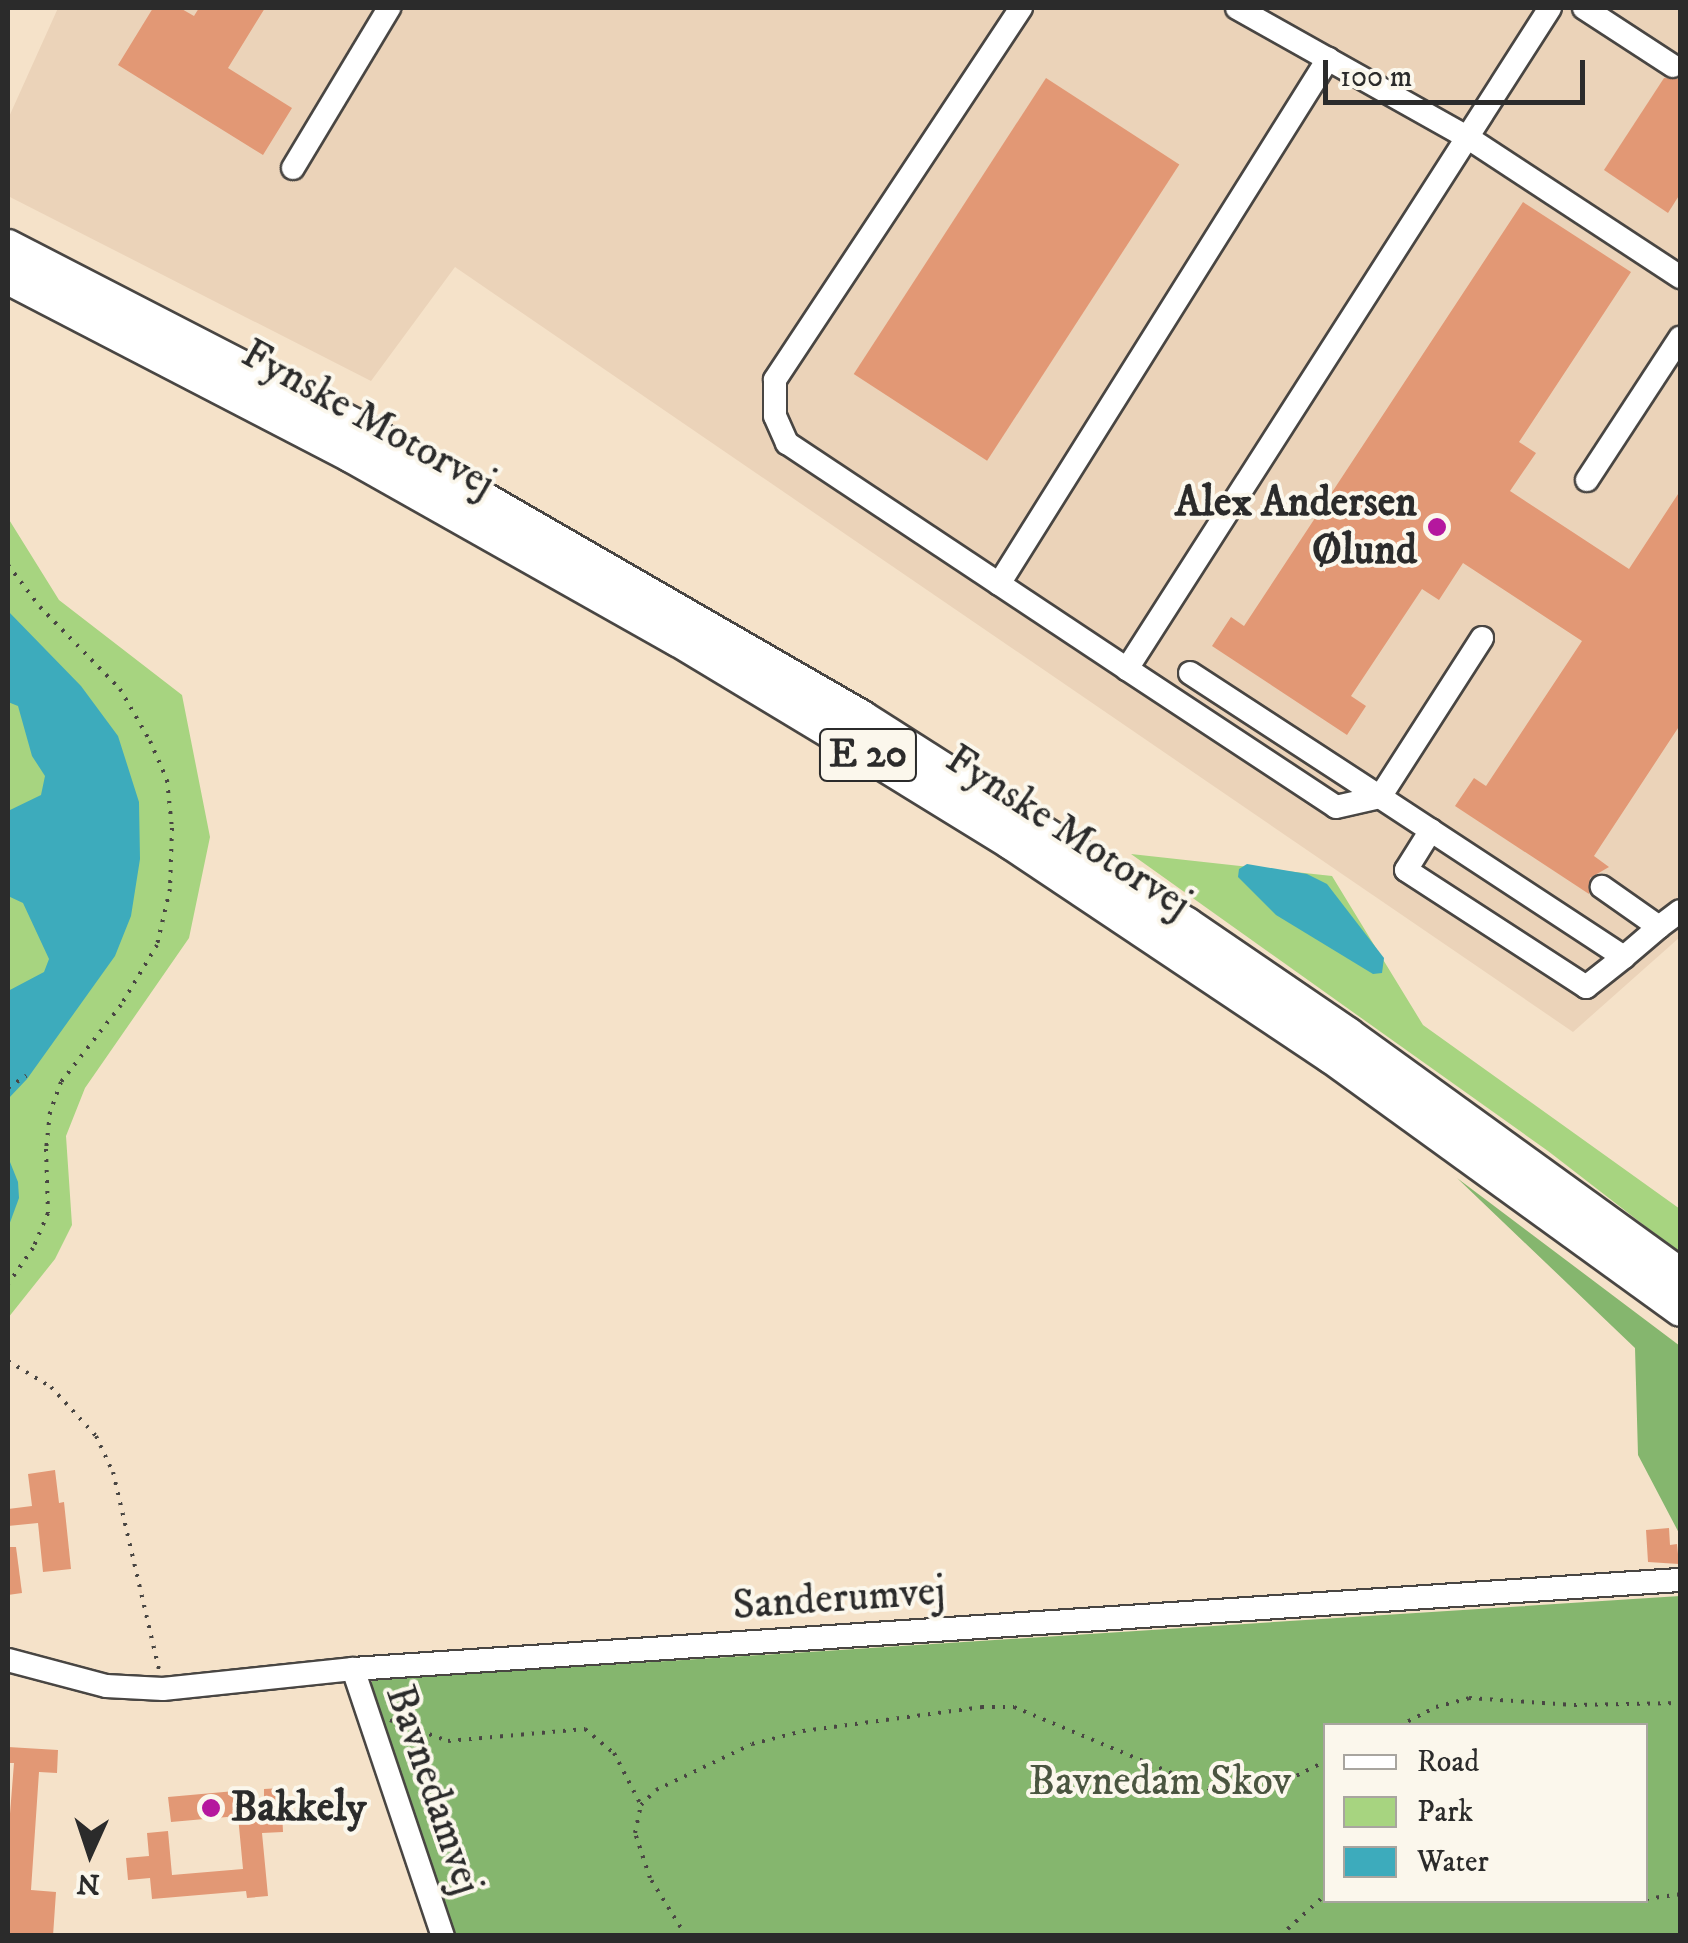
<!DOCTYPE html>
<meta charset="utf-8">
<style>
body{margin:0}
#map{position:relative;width:1688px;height:1943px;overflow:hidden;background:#f5e2c9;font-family:"IM FELL DW Pica",serif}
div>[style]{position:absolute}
.built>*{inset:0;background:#ebd3b9}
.green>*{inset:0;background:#a7d480}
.forest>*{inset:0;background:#85b66e}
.water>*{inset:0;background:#3dabbc}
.building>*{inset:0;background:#e29875;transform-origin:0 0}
.path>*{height:4px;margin-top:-2px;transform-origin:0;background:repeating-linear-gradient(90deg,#494643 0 2.5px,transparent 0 10.5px)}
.roads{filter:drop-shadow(2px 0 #494643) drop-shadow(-2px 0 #494643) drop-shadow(0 2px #494643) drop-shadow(0 -2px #494643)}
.minor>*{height:22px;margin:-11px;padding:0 11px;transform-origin:11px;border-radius:11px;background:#fff}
.highway>*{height:32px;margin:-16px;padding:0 16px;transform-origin:16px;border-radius:16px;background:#fff}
.dots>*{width:28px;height:28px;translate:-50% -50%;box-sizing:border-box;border:5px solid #fbf7ec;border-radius:50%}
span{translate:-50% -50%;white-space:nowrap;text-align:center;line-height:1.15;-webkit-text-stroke:8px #fbf7ec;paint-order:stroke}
.shield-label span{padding:2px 8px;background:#fbf7ec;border:2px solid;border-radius:8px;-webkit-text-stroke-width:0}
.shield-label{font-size:40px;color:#2b2b2b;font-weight:700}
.street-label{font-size:42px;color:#2b2b2b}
.poi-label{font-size:42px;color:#2b2b2b;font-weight:700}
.right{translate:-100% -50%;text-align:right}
.left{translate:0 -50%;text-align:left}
.park-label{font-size:42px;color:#4a5540}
.frame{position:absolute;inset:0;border:10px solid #2b2b2b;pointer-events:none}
.legend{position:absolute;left:1323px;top:1723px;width:325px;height:180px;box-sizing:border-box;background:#fbf7ec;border:2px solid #a8a59f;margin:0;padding:12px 18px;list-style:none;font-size:30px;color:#2b2b2b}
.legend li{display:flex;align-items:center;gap:20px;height:50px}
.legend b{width:50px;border:2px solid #a8a59f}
.north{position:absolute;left:40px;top:1803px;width:100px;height:100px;-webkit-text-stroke:8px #fbf7ec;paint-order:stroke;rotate:183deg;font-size:28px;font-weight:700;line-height:40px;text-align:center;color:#2b2b2b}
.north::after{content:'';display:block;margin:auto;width:35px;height:45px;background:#2b2b2b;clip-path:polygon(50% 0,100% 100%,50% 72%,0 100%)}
.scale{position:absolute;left:1323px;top:60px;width:262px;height:45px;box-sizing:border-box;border:5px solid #2b2b2b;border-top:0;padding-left:12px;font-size:30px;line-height:35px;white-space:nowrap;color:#2b2b2b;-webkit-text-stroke:8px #fbf7ec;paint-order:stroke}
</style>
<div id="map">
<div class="built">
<div style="clip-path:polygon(58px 8px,1680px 8px,1680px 937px,1573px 1032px,455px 267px,371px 381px,8px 196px,8px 119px)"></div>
</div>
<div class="green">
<div style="clip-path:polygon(8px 518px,59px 600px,182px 695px,210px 837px,189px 938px,85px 1088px,66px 1136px,72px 1225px,55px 1259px,8px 1318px)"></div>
<div style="clip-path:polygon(1131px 854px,1332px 876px,1423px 1025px,1680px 1209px,1680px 1253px,1548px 1151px)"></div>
</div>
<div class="forest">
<div style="clip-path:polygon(1457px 1178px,1680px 1346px,1680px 1535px,1638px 1455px,1635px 1348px)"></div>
<div style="clip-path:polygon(evenodd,1680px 1596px,1680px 1935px,453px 1935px,372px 1727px,372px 1680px,1680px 1596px,1326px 1726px,1646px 1726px,1646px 1900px,1326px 1900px,1326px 1726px)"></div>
</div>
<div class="water">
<div style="clip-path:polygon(8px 611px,81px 686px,118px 736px,139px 802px,140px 859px,131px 916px,115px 956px,27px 1079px,8px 1099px,8px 991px,44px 972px,49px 959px,23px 903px,8px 896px,8px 811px,41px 795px,45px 776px,32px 756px,18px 706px,8px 702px)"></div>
<div style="clip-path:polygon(1247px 864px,1307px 874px,1327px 884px,1384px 958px,1382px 973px,1373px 974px,1276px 915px,1238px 877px,1239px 869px)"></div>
<div style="clip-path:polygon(8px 1157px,18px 1182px,19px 1198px,8px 1228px)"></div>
</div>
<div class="building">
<div style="clip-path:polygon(153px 8px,180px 8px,194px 16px,199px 8px,265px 8px,228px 68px,292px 108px,263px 155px,118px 65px)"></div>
<div style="left:1046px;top:78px;width:159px;height:353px;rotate:33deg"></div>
<div style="clip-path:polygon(1664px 78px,1680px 79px,1680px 194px,1668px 213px,1604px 170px)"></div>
<div style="clip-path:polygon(1523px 202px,1631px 272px,1519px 442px,1536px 453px,1510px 491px,1629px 569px,1680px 491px,1680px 725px,1594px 856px,1609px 867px,1590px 878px,1589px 894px,1455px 806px,1474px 778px,1486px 786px,1582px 641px,1463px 563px,1439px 600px,1422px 589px,1351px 696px,1366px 706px,1347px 735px,1212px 646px,1231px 617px,1244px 626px)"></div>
<div style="clip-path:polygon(55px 1470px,59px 1503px,64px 1502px,71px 1569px,43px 1572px,38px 1523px,8px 1526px,8px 1509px,32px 1506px,28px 1474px)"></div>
<div style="clip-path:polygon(1669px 1528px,1670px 1545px,1677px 1544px,1679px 1564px,1648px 1562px,1646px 1530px)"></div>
<div style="clip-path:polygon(8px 1547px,16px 1547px,22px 1593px,8px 1595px)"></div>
<div style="clip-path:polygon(8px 1747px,58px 1750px,57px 1773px,39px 1772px,31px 1890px,56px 1892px,53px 1936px,8px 1936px,8px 1839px,14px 1763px,8px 1763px)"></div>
<div style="clip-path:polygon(281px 1788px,283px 1832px,262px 1833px,268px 1896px,247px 1898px,246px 1891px,152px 1899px,150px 1878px,128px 1880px,126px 1858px,149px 1856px,147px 1833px,168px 1831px,172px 1875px,243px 1869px,238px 1816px,171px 1822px,168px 1797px,235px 1791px,236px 1801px,264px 1799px,264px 1789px)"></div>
</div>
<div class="path">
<div style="left:8px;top:565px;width:53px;rotate:52.7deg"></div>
<div style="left:40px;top:607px;width:115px;rotate:45.7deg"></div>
<div style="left:120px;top:689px;width:60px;rotate:60deg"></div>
<div style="left:150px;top:741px;width:43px;rotate:66.4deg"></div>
<div style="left:167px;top:780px;width:48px;rotate:84.1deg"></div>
<div style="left:172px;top:828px;width:61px;rotate:91.9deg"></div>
<div style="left:170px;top:889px;width:57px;rotate:103.1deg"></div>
<div style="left:157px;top:945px;width:70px;rotate:121deg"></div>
<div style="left:121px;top:1005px;width:98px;rotate:127.9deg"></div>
<div style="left:61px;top:1082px;width:32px;rotate:110deg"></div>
<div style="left:50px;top:1112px;width:37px;rotate:96deg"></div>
<div style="left:46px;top:1149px;width:64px;rotate:88.2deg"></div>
<div style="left:48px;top:1213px;width:38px;rotate:113deg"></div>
<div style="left:33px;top:1248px;width:44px;rotate:124.8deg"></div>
<div style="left:8px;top:1088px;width:22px;rotate:-34deg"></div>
<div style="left:8px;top:1361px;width:50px;rotate:31.2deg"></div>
<div style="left:51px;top:1387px;width:67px;rotate:47.4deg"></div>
<div style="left:96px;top:1436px;width:40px;rotate:65deg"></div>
<div style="left:113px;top:1472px;width:203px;rotate:76.9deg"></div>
<div style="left:390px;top:1720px;width:62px;rotate:19.9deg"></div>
<div style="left:448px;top:1741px;width:138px;rotate:-5deg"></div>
<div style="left:585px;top:1729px;width:38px;rotate:40deg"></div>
<div style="left:614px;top:1753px;width:59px;rotate:62.6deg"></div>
<div style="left:1399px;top:1726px;width:42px;rotate:-27.2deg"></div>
<div style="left:1436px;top:1707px;width:34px;rotate:-15deg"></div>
<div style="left:1469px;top:1698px;width:105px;rotate:3.8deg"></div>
<div style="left:1574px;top:1705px;width:106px;rotate:-1.1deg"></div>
<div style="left:1646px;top:1899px;width:34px;rotate:-8deg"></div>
<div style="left:686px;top:1936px;width:68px;rotate:-121.8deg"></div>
<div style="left:650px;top:1878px;width:47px;rotate:-108.4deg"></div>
<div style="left:635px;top:1833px;width:29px;rotate:-78deg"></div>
<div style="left:641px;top:1805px;width:21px;rotate:-45deg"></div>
<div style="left:656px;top:1790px;width:106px;rotate:-25.6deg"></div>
<div style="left:752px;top:1744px;width:53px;rotate:-14.3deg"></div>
<div style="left:803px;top:1731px;width:181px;rotate:-7.6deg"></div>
<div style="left:982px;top:1707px;width:32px"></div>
<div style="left:1014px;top:1707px;width:218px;rotate:22.7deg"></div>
<div style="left:1215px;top:1791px;width:23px;rotate:7deg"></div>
<div style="left:1238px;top:1794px;width:41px;rotate:-12.7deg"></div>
<div style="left:1278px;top:1785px;width:54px;rotate:-26.6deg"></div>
<div style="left:1280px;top:1936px;width:62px;rotate:-42.4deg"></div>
</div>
<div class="roads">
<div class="minor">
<div style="left:1021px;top:8px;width:446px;rotate:123.5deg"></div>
<div style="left:775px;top:380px;width:36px;rotate:90deg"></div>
<div style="left:775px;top:416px;width:30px;rotate:66deg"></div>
<div style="left:787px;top:443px;width:408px;rotate:33.6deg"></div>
<div style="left:1237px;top:8px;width:264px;rotate:29.3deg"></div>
<div style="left:1467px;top:137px;width:255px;rotate:33.3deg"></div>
<div style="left:1550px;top:8px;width:785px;rotate:122.62deg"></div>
<div style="left:1127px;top:669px;width:250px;rotate:33.4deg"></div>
<div style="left:1336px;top:807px;width:45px;rotate:-12.8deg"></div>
<div style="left:1380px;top:797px;width:292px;rotate:33.3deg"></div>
<div style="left:1624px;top:957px;width:46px;rotate:-40.6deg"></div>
<div style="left:1659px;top:927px;width:70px;rotate:-144.9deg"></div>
<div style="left:1584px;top:8px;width:106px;rotate:33.1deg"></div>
<div style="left:293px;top:168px;width:187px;rotate:-59deg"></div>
<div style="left:1587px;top:480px;width:170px;rotate:-56.8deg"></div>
<div style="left:999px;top:584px;width:620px;rotate:-57.93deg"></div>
<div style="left:1190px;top:673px;width:227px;rotate:33.1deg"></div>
<div style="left:1380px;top:797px;width:189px;rotate:-57.3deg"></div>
<div style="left:1431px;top:830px;width:47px;rotate:122deg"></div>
<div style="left:1406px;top:870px;width:215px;rotate:33deg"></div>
<div style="left:1586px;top:987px;width:48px;rotate:-38.3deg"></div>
<div style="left:1659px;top:927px;width:26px;rotate:-37deg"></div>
<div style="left:8px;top:1660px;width:101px;rotate:14.9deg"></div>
<div style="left:106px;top:1686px;width:57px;rotate:3deg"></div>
<div style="left:163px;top:1689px;width:191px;rotate:-6deg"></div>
<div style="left:353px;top:1669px;width:1330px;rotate:-3.84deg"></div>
<div style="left:353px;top:1669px;width:282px;rotate:71.4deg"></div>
</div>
<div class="highway">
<div style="left:8px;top:246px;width:402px;rotate:27.3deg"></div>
<div style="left:365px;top:430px;width:574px;rotate:30deg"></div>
<div style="left:862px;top:717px;width:385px;rotate:32.5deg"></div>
<div style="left:1187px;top:924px;width:195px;rotate:34.3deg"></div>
<div style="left:1348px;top:1034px;width:410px;rotate:35.9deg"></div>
<div style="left:8px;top:278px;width:386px;rotate:27.4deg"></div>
<div style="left:351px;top:456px;width:375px;rotate:29.4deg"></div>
<div style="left:678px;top:640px;width:197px;rotate:31.1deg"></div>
<div style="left:847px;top:742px;width:193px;rotate:31.6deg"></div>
<div style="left:1011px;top:843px;width:385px;rotate:33.8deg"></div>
<div style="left:1331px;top:1057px;width:431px;rotate:35.9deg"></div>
</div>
</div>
<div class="dots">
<div style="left:1437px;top:527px;background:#b5179e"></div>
<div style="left:211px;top:1808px;background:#b5179e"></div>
</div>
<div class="shield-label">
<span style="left:868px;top:755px">E 20</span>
</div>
<div class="street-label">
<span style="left:368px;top:419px;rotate:29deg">Fynske Motorvej</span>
<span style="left:1068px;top:832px;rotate:33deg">Fynske Motorvej</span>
<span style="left:839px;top:1599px;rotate:-4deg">Sanderumvej</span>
<span style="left:433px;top:1790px;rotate:71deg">Bavnedamvej</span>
</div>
<div class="poi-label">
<span class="right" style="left:1417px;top:527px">Alex Andersen<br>Ølund</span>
<span class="left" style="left:231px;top:1808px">Bakkely</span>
</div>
<div class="park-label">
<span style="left:1160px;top:1782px">Bavnedam Skov</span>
</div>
<div class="frame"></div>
<ul class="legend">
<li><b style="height:12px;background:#fff"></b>Road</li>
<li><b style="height:28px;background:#a7d480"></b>Park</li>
<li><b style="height:28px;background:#3dabbc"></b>Water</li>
</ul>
<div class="north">N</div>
<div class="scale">100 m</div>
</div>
